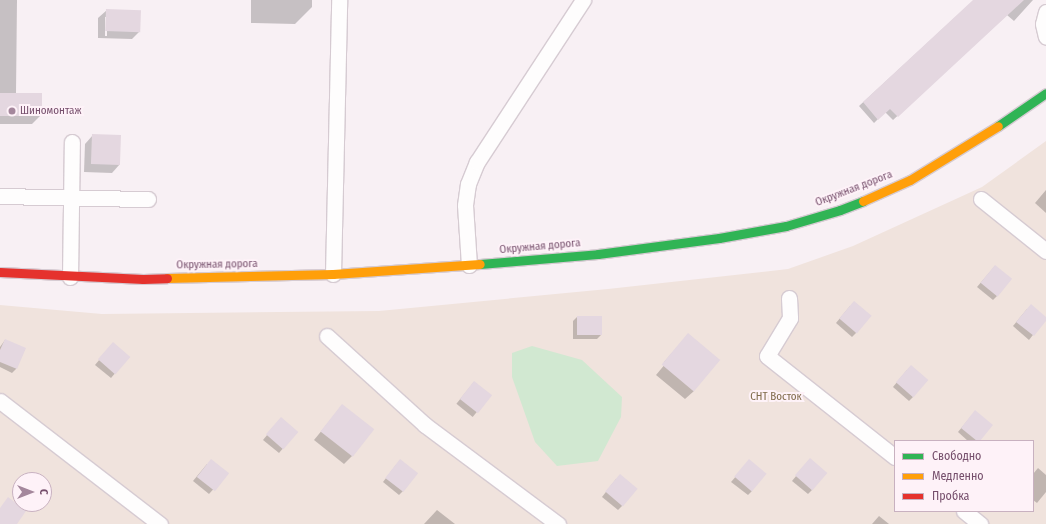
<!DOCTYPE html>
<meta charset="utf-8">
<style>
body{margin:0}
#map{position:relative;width:1046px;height:524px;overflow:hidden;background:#f8f0f4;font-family:"Fira Sans Condensed",sans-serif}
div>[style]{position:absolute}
.green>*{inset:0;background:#f0e3dd}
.water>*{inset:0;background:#d1e8d1}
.shadow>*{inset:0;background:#0003;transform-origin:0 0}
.building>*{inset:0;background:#e4d7e0;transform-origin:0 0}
.roads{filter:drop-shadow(1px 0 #d6cbd2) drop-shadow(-1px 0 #d6cbd2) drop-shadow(0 1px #d6cbd2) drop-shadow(0 -1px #d6cbd2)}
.lane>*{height:15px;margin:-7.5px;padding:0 7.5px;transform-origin:7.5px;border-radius:7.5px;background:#fefdfd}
.fast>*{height:9px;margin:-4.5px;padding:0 4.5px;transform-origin:4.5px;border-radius:4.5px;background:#30b455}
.slow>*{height:9px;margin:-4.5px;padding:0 4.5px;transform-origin:4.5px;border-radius:4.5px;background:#ff9f0a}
.jam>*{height:9px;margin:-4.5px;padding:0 4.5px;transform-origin:4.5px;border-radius:4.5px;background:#e5322d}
.dots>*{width:11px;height:11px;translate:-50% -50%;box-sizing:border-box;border:2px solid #fef2f8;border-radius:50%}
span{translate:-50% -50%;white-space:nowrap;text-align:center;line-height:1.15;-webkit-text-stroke:4px #fef2f8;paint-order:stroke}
.poi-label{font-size:11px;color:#764f6c}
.left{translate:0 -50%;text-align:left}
.street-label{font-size:11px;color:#764f6c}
.park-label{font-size:11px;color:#806b4b}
.legend{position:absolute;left:894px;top:440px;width:140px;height:72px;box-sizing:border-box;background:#fef2f8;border:1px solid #c8b1c0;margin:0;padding:5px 7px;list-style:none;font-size:12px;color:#764f6c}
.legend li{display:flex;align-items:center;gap:8px;height:20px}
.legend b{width:20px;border:1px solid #c8b1c0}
.north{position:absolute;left:12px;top:472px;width:40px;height:40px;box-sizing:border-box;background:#fef2f8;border:1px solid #c8b1c0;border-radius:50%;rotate:90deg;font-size:11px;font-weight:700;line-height:16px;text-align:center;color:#764f6c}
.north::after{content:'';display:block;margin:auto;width:14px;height:18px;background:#a4879c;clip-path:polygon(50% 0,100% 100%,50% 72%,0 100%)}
</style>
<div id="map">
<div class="green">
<div style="clip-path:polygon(evenodd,1046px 141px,1046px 524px,0 524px,0 305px,102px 314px,379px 311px,608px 289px,788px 269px,853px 246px,982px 187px,1046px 141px,895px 441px,1033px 441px,1033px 511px,895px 511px,895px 441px,1046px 141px,20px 480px,44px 480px,44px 504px,20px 504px,20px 480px)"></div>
</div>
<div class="water">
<div style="clip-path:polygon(532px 346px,582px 360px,622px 397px,621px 417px,598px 461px,557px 466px,535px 442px,512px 377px,512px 353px)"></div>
</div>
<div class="shadow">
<div style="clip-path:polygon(0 0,17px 0,16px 94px,40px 116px,32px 124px,0 124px)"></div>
<div style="clip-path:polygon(251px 0,312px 0,312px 7px,295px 24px,251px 23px)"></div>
<div style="clip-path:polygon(974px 0,1033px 0,1014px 21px,1007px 15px,893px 120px,885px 112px,874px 123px,859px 106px)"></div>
<div style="clip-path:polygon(evenodd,107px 10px,140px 31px,132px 39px,98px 38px,98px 18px,107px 10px,105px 17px,107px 17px,107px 36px,105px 36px,105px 17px)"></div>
<div style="clip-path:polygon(93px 135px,120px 164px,112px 173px,84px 172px,85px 144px)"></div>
<div style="clip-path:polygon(1046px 190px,1046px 213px,1035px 203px)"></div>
<div style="clip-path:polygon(995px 266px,997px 296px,993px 300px,977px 287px)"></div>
<div style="clip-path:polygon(850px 306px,856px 333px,852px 337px,836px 323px)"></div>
<div style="clip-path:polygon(1027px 309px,1046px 318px,1029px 340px,1013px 326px)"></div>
<div style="clip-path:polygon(577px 317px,601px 335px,597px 339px,573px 339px,573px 321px)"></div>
<div style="clip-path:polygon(688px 335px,694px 391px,685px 399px,656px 375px,666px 363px,664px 362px)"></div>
<div style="clip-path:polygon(5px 340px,25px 349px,16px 369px,12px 373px,0 367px,0 347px)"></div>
<div style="clip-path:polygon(109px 348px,129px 357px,111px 378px,95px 365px)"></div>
<div style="clip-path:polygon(907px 370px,913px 397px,909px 401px,893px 387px)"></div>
<div style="left:474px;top:382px;width:21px;height:28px;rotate:39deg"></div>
<div style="clip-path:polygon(342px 406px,352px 456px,344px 464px,314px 440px)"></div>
<div style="clip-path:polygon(972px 415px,978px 441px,968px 441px,958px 432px)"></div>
<div style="clip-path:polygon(277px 423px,297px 432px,279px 453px,263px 440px)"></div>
<div style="clip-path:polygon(207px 464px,227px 474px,209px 494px,193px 481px)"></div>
<div style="clip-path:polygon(806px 464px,812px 490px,808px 494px,792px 481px)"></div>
<div style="clip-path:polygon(396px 465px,403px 491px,399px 495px,383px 482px)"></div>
<div style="clip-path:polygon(746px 465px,752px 491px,748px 495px,731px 482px)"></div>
<div style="clip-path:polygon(1038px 468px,1046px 475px,1046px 492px,1037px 503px,1033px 500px,1033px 474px)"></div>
<div style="clip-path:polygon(616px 479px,622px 506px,618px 510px,602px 497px)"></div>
<div style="clip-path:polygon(437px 510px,455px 524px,424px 524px)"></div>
<div style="clip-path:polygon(879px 516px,889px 524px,872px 524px)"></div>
</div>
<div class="building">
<div style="clip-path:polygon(973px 0,1024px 0,898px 117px,890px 109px,878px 120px,863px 102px)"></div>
<div style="left:106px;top:9px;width:35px;height:22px;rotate:2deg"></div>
<div style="left:0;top:93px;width:42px;height:23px"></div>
<div style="left:92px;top:134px;width:29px;height:30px;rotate:2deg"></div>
<div style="left:995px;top:265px;width:22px;height:23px;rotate:39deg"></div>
<div style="left:854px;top:301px;width:23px;height:23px;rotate:40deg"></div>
<div style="clip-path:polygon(1031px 304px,1046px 317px,1046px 321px,1034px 336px,1016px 322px)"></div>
<div style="left:577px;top:316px;width:25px;height:19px"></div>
<div style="left:688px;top:333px;width:42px;height:41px;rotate:40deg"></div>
<div style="clip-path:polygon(5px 339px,26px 348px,17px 369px,0 362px,0 350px)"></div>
<div style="left:113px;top:342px;width:23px;height:23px;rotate:41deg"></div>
<div style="left:911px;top:365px;width:23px;height:23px;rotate:41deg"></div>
<div style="left:474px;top:381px;width:23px;height:23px;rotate:38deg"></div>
<div style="left:342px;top:404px;width:41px;height:35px;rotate:38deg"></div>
<div style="clip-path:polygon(975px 410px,993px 425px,980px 441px,977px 441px,961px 428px)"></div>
<div style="left:281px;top:417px;width:23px;height:23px;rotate:41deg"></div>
<div style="left:810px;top:458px;width:23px;height:23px;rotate:41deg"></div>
<div style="left:211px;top:459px;width:23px;height:23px;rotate:38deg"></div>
<div style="left:400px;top:459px;width:23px;height:24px;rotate:38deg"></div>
<div style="left:749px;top:459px;width:23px;height:23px;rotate:40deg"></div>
<div style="left:620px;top:474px;width:23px;height:23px;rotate:40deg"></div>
<div style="clip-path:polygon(8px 497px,26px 511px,17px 524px,0 524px,0 508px)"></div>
</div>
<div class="roads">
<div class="lane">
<div style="left:1046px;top:12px;width:12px;rotate:104deg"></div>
<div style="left:1043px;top:24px;width:13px;rotate:77deg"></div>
<div style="left:0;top:196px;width:148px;rotate:1.2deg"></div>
<div style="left:981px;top:199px;width:83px;rotate:38.7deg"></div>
<div style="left:469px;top:265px;width:60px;rotate:-93.8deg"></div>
<div style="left:465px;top:205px;width:21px;rotate:-82deg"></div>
<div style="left:468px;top:184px;width:24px;rotate:-68deg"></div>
<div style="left:477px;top:162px;width:194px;rotate:-56.8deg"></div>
<div style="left:333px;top:274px;width:274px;rotate:-88.7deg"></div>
<div style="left:70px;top:277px;width:135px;rotate:-89.2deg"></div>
<div style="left:789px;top:298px;width:20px;rotate:87deg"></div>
<div style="left:790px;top:318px;width:44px;rotate:121.2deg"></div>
<div style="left:767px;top:356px;width:163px;rotate:38.3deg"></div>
<div style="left:327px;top:336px;width:132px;rotate:42.2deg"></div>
<div style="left:425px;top:425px;width:166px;rotate:36.7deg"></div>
<div style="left:0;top:401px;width:202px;rotate:37.6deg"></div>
<div style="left:964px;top:511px;width:21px;rotate:39deg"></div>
</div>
<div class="fast">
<div style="left:998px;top:126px;width:58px;rotate:-34.5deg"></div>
<div style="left:480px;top:264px;width:118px;rotate:-4.8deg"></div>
<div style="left:598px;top:254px;width:122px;rotate:-7.5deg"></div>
<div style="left:719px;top:238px;width:68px;rotate:-10.2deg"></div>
<div style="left:786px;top:226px;width:56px;rotate:-16.5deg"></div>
<div style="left:840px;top:210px;width:25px;rotate:-21deg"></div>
</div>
<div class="slow">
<div style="left:863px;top:201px;width:51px;rotate:-24.1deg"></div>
<div style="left:910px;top:180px;width:103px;rotate:-31.5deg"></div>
<div style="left:167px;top:278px;width:166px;rotate:-1.4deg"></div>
<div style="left:333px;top:274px;width:147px;rotate:-3.9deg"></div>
</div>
<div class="jam">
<div style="left:0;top:272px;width:143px;rotate:2.8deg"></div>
<div style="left:143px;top:279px;width:24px;rotate:-2deg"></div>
</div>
</div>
<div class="dots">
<div style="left:12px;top:111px;background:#a4879c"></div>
</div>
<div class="poi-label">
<span class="left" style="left:20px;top:111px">Шиномонтаж</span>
</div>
<div class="street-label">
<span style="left:854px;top:189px;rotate:-21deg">Окружная дорога</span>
<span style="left:540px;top:247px;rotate:-5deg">Окружная дорога</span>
<span style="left:217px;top:265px;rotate:-1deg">Окружная дорога</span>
</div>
<div class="park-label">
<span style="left:776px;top:397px">СНТ Восток</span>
</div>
<ul class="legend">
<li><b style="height:5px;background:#30b455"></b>Свободно</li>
<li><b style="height:5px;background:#ff9f0a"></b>Медленно</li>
<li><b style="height:5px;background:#e5322d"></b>Пробка</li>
</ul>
<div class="north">С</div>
</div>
